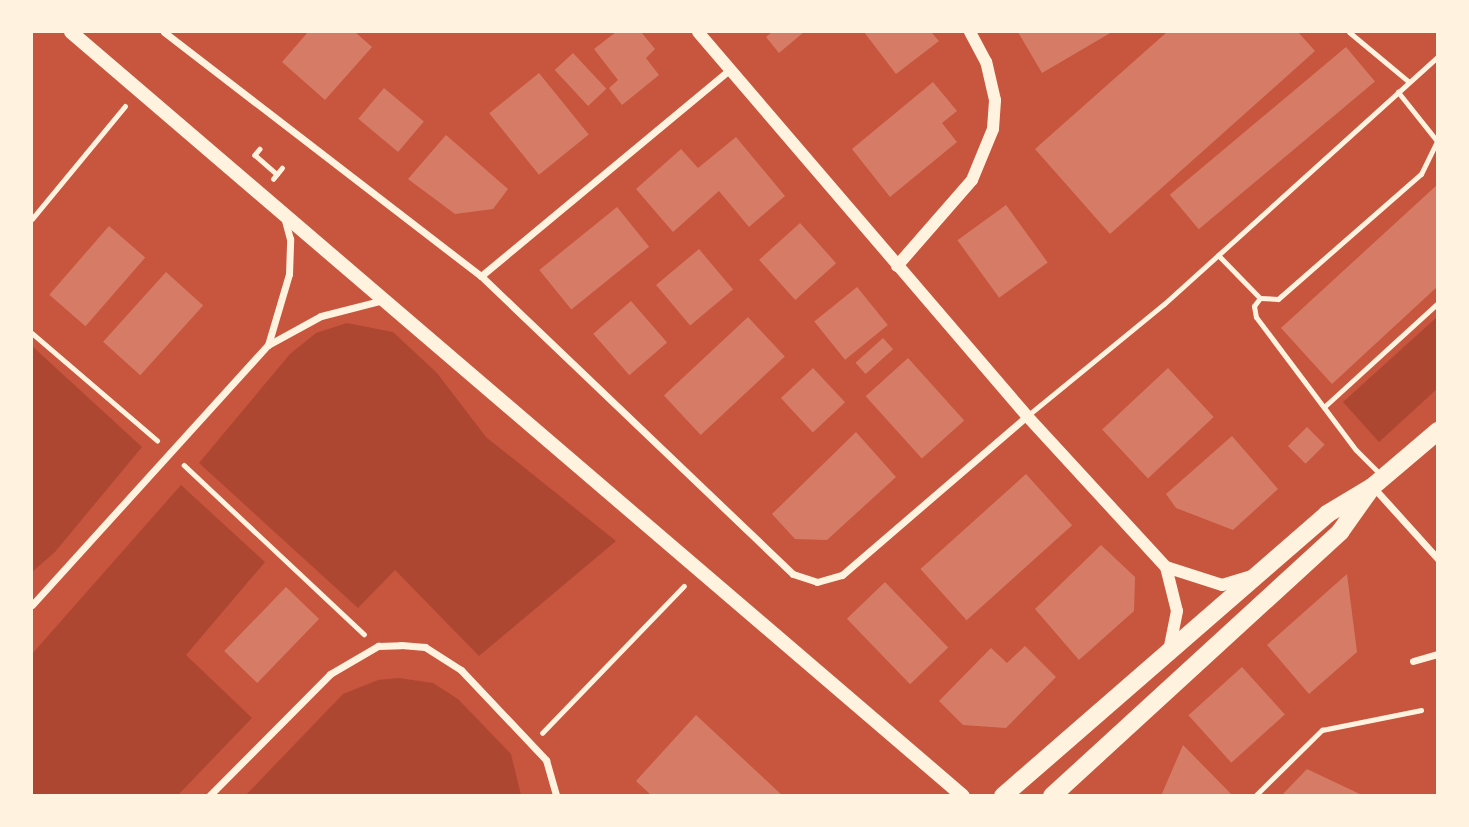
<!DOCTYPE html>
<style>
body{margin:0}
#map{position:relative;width:1469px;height:827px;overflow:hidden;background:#c8553d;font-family:"DM Sans",sans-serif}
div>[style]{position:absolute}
.green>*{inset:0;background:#ae4732}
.building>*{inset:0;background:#d67c66;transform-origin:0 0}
.path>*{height:4.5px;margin:-2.25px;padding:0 2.25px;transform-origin:2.25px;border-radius:2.25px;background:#fff3e0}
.service>*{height:5px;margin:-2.5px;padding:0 2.5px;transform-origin:2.5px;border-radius:2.5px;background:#fff3e0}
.minor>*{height:7px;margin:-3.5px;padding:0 3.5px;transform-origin:3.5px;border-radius:3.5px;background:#fff3e0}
.tertiary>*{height:12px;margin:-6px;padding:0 6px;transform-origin:6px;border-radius:6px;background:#fff3e0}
.secondary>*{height:14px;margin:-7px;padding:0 7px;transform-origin:7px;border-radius:7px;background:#fff3e0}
.primary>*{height:18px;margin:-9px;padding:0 9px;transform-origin:9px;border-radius:9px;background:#fff3e0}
span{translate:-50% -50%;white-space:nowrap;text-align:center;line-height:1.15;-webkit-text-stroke:7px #fff3e0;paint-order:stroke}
.frame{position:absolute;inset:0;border:33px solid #fff3e0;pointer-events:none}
</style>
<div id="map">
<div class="green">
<div style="clip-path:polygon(1437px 317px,1437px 389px,1379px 442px,1343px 402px)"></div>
<div style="clip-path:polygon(347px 323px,393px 332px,437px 373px,486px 437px,616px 541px,479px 656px,395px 570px,358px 608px,199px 463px,290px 354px,316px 333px)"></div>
<div style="clip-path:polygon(32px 346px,142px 447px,55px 552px,32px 572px)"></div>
<div style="clip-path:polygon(181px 485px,265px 562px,186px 655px,252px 718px,178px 795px,32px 795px,32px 654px)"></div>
<div style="clip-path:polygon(399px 678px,433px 683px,458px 699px,511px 754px,521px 795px,246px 795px,343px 694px,378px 680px)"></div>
</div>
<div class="building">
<div style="clip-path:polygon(308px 32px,355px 32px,372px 47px,325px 100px,282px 62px)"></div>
<div style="clip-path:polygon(616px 32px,641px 32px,655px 49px,646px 58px,659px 75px,622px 105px,609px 88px,618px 80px,594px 49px)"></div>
<div style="clip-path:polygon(772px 32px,804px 32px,779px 53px,766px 37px)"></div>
<div style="clip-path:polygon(864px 32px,931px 32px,939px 41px,896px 74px)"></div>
<div style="clip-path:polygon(1018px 32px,1112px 32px,1042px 73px)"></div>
<div style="clip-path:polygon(1167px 32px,1298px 32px,1315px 51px,1110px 234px,1035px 149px)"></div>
<div style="left:1346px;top:47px;width:45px;height:230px;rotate:50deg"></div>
<div style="left:573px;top:53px;width:49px;height:25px;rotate:47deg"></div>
<div style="left:539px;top:73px;width:79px;height:64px;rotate:51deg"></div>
<div style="clip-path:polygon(933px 82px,957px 111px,942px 123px,957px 142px,890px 197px,852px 149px)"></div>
<div style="left:384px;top:88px;width:52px;height:40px;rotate:40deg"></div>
<div style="clip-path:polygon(446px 135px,508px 189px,493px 209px,455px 214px,408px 179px)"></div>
<div style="clip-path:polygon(736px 137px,785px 196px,749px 227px,719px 191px,673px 232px,636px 189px,681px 149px,698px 168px)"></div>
<div style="clip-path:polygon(1438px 184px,1438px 286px,1332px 384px,1281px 328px)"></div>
<div style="left:1006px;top:205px;width:71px;height:60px;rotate:54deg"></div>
<div style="left:617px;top:207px;width:51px;height:100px;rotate:51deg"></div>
<div style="left:800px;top:223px;width:54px;height:55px;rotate:48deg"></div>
<div style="left:109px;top:226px;width:48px;height:91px;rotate:41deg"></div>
<div style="left:699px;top:249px;width:53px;height:56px;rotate:50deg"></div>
<div style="left:166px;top:272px;width:50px;height:94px;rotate:42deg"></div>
<div style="left:857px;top:287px;width:49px;height:55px;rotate:51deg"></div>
<div style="left:631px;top:301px;width:55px;height:50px;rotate:49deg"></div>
<div style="left:748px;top:317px;width:54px;height:115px;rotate:47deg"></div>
<div style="left:883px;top:338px;width:15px;height:37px;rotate:48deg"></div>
<div style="left:908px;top:358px;width:84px;height:57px;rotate:48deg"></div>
<div style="left:813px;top:368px;width:47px;height:44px;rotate:47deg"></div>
<div style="left:1168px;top:368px;width:67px;height:90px;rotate:47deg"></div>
<div style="left:1307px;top:427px;width:25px;height:27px;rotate:45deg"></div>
<div style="clip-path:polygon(856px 432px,896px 477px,827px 540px,795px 539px,772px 514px)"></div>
<div style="clip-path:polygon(1232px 436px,1278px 489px,1233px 530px,1176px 508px,1166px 494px)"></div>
<div style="left:1026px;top:474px;width:69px;height:142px;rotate:48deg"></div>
<div style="clip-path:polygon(1101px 545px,1135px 577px,1134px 611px,1079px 660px,1035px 609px)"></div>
<div style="clip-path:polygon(1347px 574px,1357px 652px,1309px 694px,1267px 645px)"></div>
<div style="left:885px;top:582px;width:91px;height:53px;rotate:46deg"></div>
<div style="left:286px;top:587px;width:46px;height:89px;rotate:44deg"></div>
<div style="clip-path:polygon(1025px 646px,1056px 677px,1006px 728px,963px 725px,939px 701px,991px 648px,1007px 663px)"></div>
<div style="left:1242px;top:667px;width:64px;height:72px;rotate:48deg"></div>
<div style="clip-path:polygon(696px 715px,783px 796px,652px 796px,636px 781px)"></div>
<div style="clip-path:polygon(1183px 745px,1233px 796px,1161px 796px)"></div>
<div style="clip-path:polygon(1307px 769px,1364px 796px,1281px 796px)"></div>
</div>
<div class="path">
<div style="left:260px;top:149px;width:8px;rotate:130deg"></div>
<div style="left:255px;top:155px;width:29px;rotate:41deg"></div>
<div style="left:273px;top:179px;width:14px;rotate:-51deg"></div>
<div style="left:32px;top:219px;width:146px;rotate:-50.5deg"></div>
<div style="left:32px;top:333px;width:165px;rotate:40.6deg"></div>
<div style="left:184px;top:465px;width:247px;rotate:43.2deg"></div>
<div style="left:542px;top:733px;width:204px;rotate:-46deg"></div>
<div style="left:1255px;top:796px;width:94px;rotate:-44.6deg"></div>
<div style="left:1322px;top:730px;width:101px;rotate:-11.4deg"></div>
</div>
<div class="service">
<div style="left:1349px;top:32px;width:78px;rotate:39.8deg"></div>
<div style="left:1218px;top:255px;width:60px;rotate:45.7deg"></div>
<div style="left:1260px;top:298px;width:18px;rotate:3deg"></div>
<div style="left:1278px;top:299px;width:190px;rotate:-41.2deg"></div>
<div style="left:1421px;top:174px;width:37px;rotate:-64deg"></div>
<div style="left:1437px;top:141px;width:63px;rotate:-128.5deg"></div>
<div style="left:1260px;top:298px;width:10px;rotate:127deg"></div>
<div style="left:1254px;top:306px;width:11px;rotate:80deg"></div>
<div style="left:1256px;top:317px;width:166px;rotate:53.1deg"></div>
<div style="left:1356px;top:450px;width:34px;rotate:45deg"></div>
<div style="left:1324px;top:407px;width:154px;rotate:-42.4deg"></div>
<div style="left:1027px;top:416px;width:177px;rotate:-39.3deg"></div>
<div style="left:1164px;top:304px;width:370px;rotate:-42.1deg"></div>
</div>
<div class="minor">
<div style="left:164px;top:32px;width:400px;rotate:37.6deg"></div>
<div style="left:481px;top:276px;width:431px;rotate:43.7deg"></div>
<div style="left:793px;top:574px;width:25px;rotate:18deg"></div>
<div style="left:817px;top:582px;width:26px;rotate:-16deg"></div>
<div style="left:842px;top:575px;width:244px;rotate:-40.7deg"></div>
<div style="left:481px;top:276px;width:321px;rotate:-39.7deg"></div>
<div style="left:268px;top:345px;width:74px;rotate:-73.5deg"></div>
<div style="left:289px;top:274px;width:35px;rotate:-88deg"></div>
<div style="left:290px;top:239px;width:23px;rotate:-105deg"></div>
<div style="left:1373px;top:487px;width:97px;rotate:47.9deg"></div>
<div style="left:32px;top:605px;width:351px;rotate:-47.8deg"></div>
<div style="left:268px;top:345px;width:60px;rotate:-28.7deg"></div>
<div style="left:321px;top:316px;width:65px;rotate:-14.3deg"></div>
<div style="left:1413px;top:661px;width:26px;rotate:-16deg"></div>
<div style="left:209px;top:796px;width:172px;rotate:-45.2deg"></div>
<div style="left:330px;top:674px;width:56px;rotate:-30.3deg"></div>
<div style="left:378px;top:646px;width:23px;rotate:-2deg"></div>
<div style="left:401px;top:645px;width:24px;rotate:5deg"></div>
<div style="left:425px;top:647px;width:43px;rotate:32.6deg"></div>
<div style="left:461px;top:670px;width:124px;rotate:46.6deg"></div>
<div style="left:546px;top:760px;width:37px;rotate:74deg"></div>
</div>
<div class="tertiary">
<div style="left:698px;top:32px;width:506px;rotate:49.41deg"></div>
<div style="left:1027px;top:416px;width:205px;rotate:47.4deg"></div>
<div style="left:1166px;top:567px;width:45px;rotate:76deg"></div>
<div style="left:1177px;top:611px;width:41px;rotate:101.3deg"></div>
<div style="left:897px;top:266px;width:114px;rotate:-48.9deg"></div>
<div style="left:972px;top:180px;width:55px;rotate:-67.6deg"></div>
<div style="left:993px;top:129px;width:29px;rotate:-86deg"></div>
<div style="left:995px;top:100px;width:39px;rotate:-103deg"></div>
<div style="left:986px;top:62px;width:34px;rotate:-118deg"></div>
<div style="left:1166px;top:567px;width:59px;rotate:17.8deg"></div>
<div style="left:1222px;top:585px;width:31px;rotate:-17deg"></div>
</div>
<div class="secondary">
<div style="left:71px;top:32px;width:1174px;rotate:40.58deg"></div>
</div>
<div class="primary">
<div style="left:1003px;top:796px;width:430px;rotate:-41deg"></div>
<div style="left:1327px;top:514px;width:52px;rotate:-31deg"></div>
<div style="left:1372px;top:487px;width:87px;rotate:-40.3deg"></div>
<div style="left:1052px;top:796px;width:391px;rotate:-42.5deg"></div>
<div style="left:1340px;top:532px;width:55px;rotate:-54.6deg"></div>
</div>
<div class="frame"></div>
</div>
